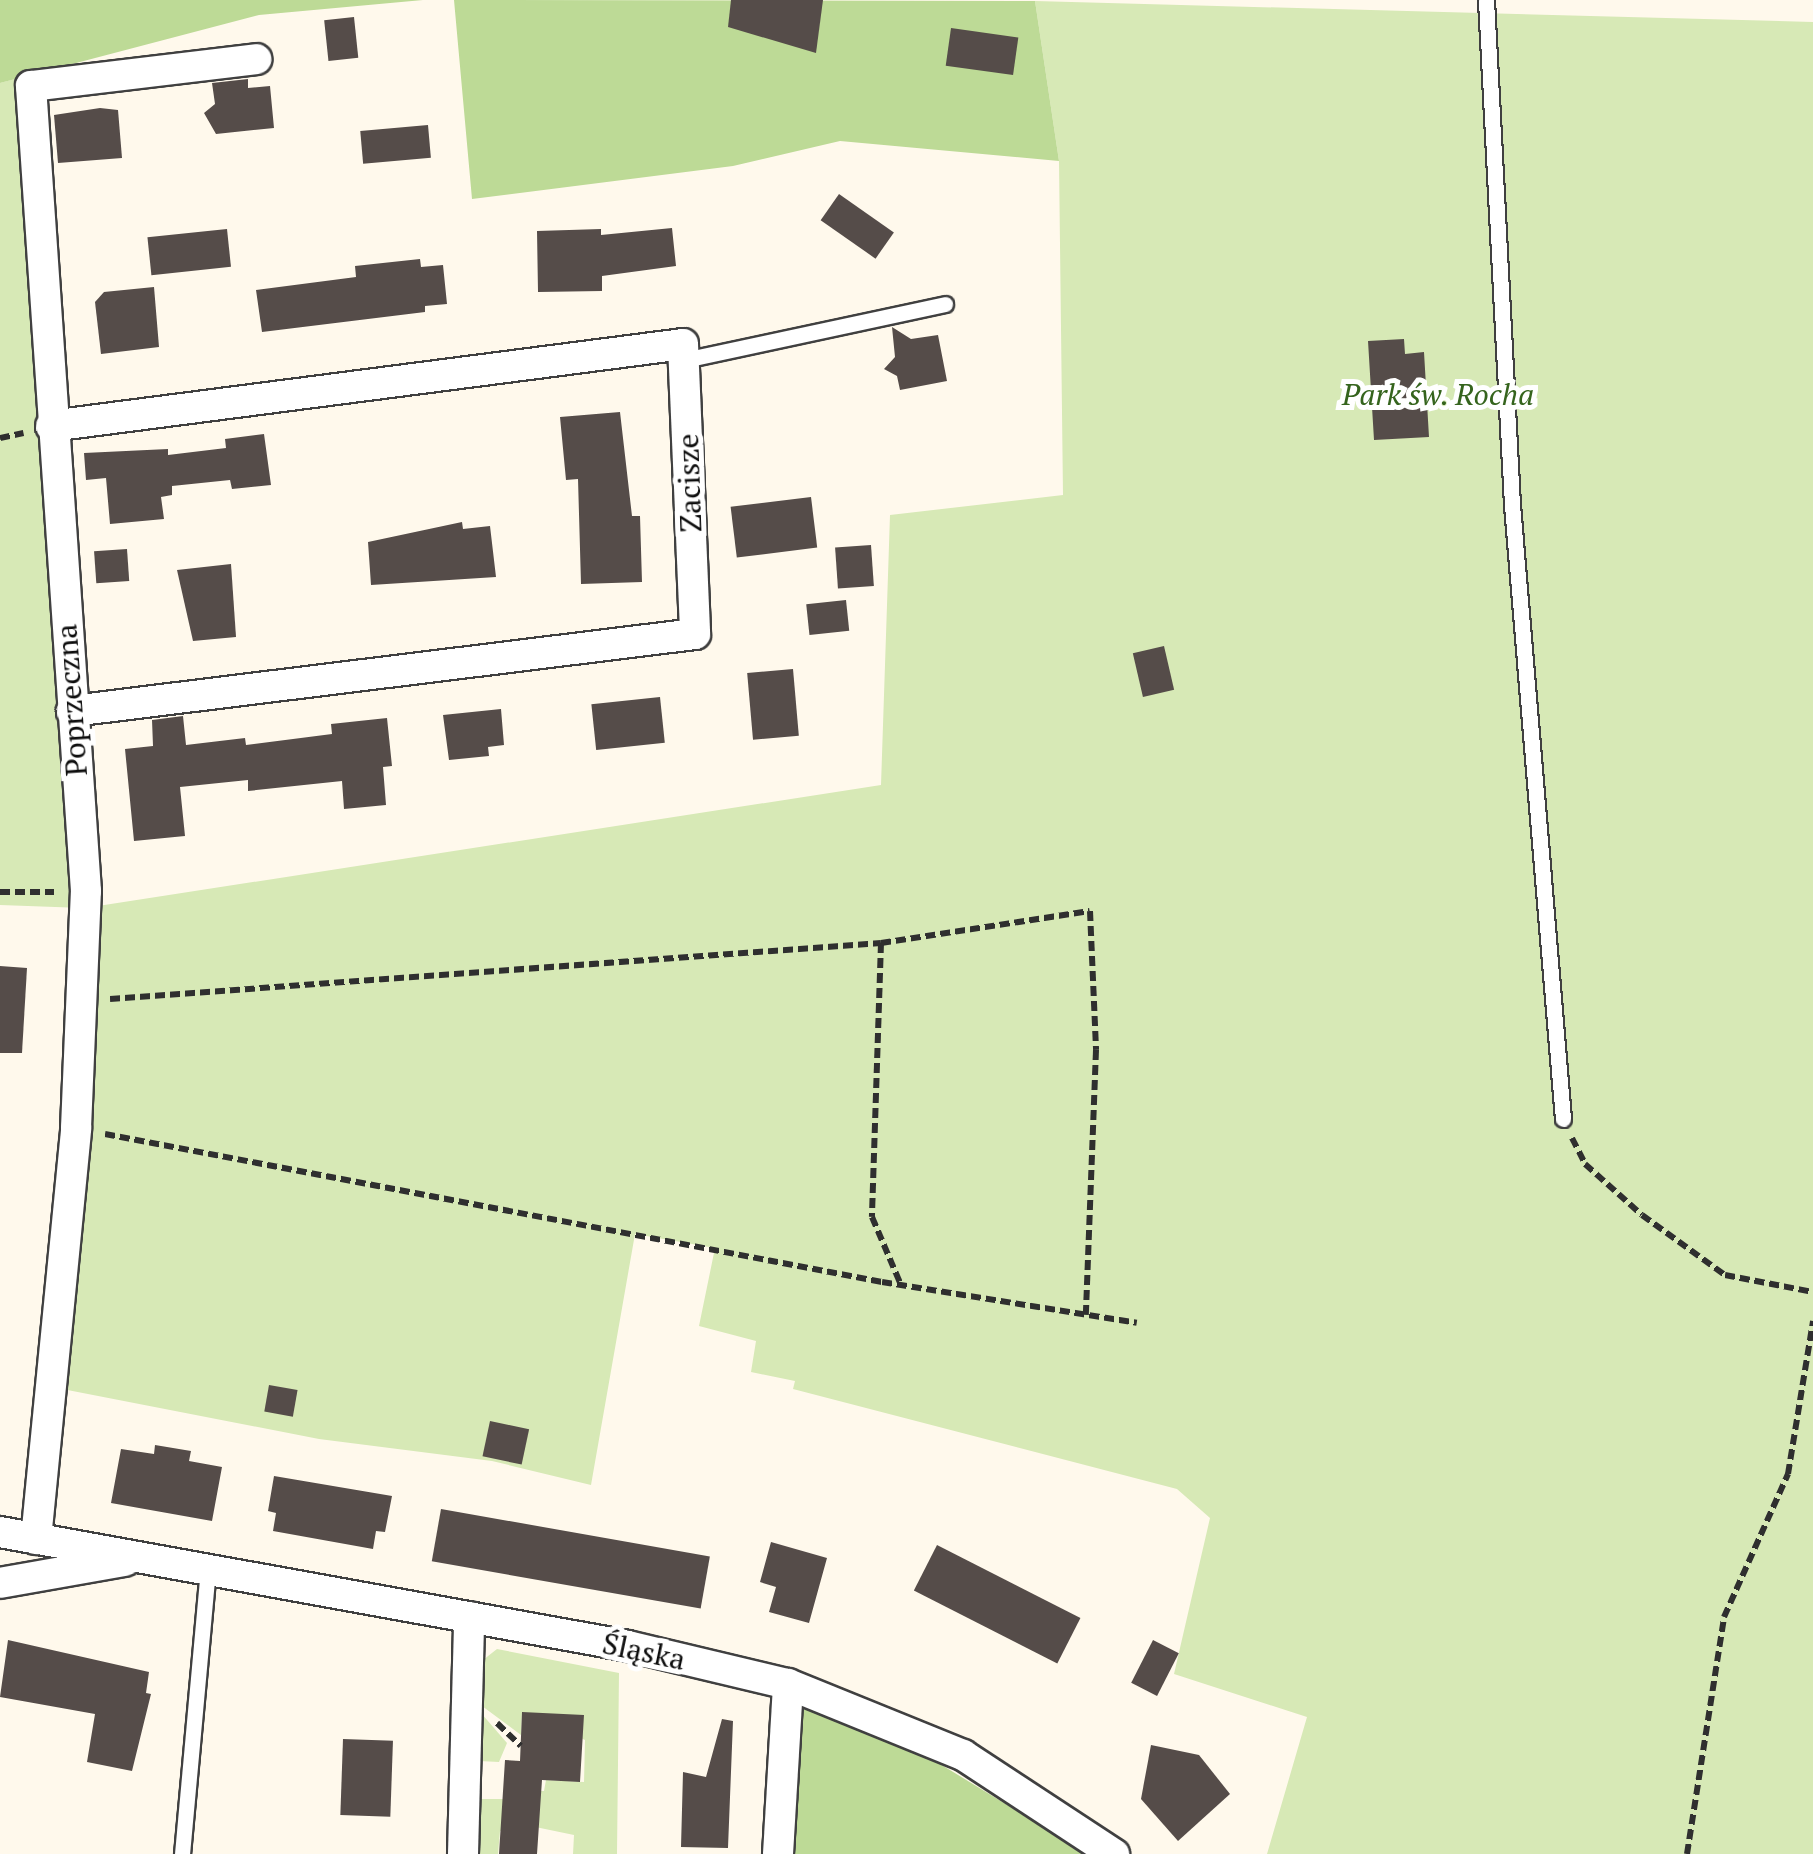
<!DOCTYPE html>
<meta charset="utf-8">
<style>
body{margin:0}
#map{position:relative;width:1813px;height:1854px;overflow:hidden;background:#fff9ec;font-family:"PT Serif",serif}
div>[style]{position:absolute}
.green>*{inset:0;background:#d7e9b6}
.forest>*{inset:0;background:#bdda96}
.building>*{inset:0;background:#554c49;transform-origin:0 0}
.path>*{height:6px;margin-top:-3px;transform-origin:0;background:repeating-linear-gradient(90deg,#2f2f2f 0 10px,transparent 0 15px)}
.roads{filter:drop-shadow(2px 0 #404040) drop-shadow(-2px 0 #404040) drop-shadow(0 2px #404040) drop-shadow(0 -2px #404040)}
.service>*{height:15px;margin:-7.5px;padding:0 7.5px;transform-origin:7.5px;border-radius:7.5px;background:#fff}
.minor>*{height:30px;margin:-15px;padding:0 15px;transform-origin:15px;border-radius:15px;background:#fff}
span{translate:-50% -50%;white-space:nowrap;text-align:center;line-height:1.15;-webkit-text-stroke:10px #fff;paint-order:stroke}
.park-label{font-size:30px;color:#35641d;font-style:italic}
.street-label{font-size:30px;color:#0d0d0d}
</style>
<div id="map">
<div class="green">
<div style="clip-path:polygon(1035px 1px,1813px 22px,1813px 1854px,1267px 1854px,1307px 1717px,1174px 1674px,1210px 1518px,1177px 1489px,793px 1389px,795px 1381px,751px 1372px,756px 1341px,699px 1326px,715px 1248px,635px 1234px,591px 1485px,492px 1461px,319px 1439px,52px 1387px,83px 908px,0 905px,0 83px,26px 76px,85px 908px,881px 785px,890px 515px,1063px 495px,1059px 161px)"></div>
<div style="clip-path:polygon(497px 1649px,619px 1673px,617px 1854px,573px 1854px,574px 1835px,521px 1824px,520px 1832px,500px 1831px,498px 1854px,476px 1854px,478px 1799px,506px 1799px,507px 1790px,544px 1791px,546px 1780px,584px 1782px,585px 1740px,522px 1712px,521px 1735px,482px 1706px,483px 1660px)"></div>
<div style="clip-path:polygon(481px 1713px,507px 1743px,499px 1762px,479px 1761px)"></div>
</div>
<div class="forest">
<div style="clip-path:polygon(0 0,423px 0,259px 15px,0 83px)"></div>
<div style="clip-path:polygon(454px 0,1035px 1px,1059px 161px,840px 141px,733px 166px,472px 199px)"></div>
<div style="clip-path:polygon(799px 1705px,940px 1764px,1088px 1854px,791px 1854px)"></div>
</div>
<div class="building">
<div style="clip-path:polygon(731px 0,823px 0,816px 53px,728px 27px)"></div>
<div style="left:354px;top:17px;width:41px;height:30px;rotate:84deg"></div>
<div style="left:951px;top:28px;width:68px;height:38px;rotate:8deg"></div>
<div style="clip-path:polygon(248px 79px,248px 88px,270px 86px,274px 128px,216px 134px,204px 113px,215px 104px,212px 83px)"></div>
<div style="clip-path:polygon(100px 108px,118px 110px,122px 158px,58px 163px,54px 115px)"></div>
<div style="left:428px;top:125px;width:33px;height:68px;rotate:85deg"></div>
<div style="left:839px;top:194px;width:67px;height:32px;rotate:35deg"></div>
<div style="clip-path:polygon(672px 228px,676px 266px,602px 276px,602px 291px,538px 292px,537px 231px,601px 229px,601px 235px)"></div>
<div style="left:227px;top:229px;width:38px;height:80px;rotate:84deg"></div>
<div style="clip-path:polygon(420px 259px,421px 267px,443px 265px,447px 304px,425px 306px,425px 312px,262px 332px,256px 290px,356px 277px,355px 266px)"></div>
<div style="clip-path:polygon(154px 287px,159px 347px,101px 354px,95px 302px,104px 292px)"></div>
<div style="clip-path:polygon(892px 327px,911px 339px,938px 335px,947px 381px,900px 390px,897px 376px,884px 369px,895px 357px)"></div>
<div style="clip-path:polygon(1404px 339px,1405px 354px,1424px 352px,1429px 437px,1374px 440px,1368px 341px)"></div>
<div style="clip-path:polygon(620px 412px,632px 516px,640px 516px,642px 582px,581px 584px,578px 479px,566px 480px,560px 417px)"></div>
<div style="clip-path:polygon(264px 434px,271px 485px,232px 489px,230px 480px,172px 486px,172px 495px,161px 497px,164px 519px,110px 524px,106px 478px,86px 480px,84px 453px,168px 449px,168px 455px,226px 448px,225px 439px)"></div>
<div style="left:811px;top:497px;width:51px;height:81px;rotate:83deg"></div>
<div style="clip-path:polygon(462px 522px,463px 529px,490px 526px,496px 577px,371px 585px,368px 542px)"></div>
<div style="left:871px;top:545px;width:41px;height:36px;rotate:86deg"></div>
<div style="left:127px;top:549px;width:32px;height:33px;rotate:86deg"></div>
<div style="clip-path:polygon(231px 564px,236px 637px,193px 641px,177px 570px)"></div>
<div style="left:846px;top:600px;width:31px;height:40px;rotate:84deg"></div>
<div style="left:1164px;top:646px;width:45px;height:32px;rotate:77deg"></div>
<div style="left:793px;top:669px;width:67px;height:46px;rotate:85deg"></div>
<div style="left:660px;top:697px;width:46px;height:69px;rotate:84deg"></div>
<div style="clip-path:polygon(501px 709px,504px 745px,488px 747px,489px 756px,449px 760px,443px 715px)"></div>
<div style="clip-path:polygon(183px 716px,186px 745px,245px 738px,246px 745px,332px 734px,331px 724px,387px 718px,392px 766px,383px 767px,386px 805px,344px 809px,342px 781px,248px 791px,248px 780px,180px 787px,185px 836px,134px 841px,125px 749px,153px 746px,152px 720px)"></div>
<div style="clip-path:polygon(0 966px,27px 968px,22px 1053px,0 1053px)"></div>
<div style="left:269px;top:1385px;width:29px;height:27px;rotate:10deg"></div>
<div style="left:490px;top:1421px;width:40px;height:36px;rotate:12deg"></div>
<div style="clip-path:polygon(155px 1445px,191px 1451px,189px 1461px,222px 1467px,212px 1521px,111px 1503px,121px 1449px,154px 1454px)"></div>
<div style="clip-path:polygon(274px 1476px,392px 1496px,385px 1532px,376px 1531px,373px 1549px,273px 1531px,276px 1513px,268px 1511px)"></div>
<div style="left:441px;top:1509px;width:273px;height:53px;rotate:10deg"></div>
<div style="clip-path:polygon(771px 1542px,827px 1558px,809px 1623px,769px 1612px,776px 1587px,760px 1582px)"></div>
<div style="left:937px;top:1545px;width:161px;height:51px;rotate:27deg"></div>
<div style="clip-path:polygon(8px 1640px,149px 1672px,146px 1693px,151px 1694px,132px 1771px,87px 1762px,95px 1714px,0 1697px)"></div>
<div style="left:1153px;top:1640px;width:29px;height:48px;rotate:27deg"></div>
<div style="clip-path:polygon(522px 1712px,584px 1715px,580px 1782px,542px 1780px,537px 1854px,499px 1854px,505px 1760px,520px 1761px)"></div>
<div style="clip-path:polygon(722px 1719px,733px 1721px,728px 1848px,681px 1847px,683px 1772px,706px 1777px)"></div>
<div style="left:343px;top:1739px;width:50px;height:76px;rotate:2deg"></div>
<div style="clip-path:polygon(1151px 1745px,1199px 1755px,1230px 1794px,1178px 1841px,1141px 1799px)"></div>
</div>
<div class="path">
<div style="left:0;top:438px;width:24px;rotate:-12deg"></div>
<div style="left:0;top:892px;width:54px"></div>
<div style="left:881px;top:943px;width:274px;rotate:91.9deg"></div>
<div style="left:872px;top:1217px;width:74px;rotate:66.9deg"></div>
<div style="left:110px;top:999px;width:773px;rotate:-4.15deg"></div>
<div style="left:881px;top:943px;width:211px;rotate:-8.7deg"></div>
<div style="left:1090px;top:911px;width:139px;rotate:87.5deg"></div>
<div style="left:1096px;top:1050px;width:265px;rotate:92.2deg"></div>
<div style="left:105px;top:1134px;width:791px;rotate:10.78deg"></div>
<div style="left:882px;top:1282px;width:258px;rotate:9.1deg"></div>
<div style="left:1572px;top:1138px;width:29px;rotate:63deg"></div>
<div style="left:1585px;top:1164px;width:76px;rotate:41.8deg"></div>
<div style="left:1642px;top:1215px;width:102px;rotate:35.9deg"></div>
<div style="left:1725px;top:1275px;width:90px;rotate:10.9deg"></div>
<div style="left:497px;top:1723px;width:33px;rotate:44deg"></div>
<div style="left:1687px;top:1854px;width:240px;rotate:-81.1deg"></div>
<div style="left:1724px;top:1617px;width:157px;rotate:-65.9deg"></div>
<div style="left:1788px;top:1474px;width:155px;rotate:-80.7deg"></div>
</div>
<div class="roads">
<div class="service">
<div style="left:1486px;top:0;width:506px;rotate:87.05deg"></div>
<div style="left:1512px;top:505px;width:616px;rotate:85.25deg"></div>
<div style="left:684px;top:360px;width:267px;rotate:-12.1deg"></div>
<div style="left:182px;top:1854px;width:284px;rotate:-84.8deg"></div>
</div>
<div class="minor">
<div style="left:51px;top:426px;width:637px;rotate:-7.39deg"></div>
<div style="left:683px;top:344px;width:290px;rotate:87.6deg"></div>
<div style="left:695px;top:634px;width:628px;rotate:172.95deg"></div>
<div style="left:0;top:1532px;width:638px;rotate:10.29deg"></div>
<div style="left:628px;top:1646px;width:164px;rotate:13.4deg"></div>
<div style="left:788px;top:1684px;width:189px;rotate:22.1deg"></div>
<div style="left:963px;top:1755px;width:181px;rotate:33.3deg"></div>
<div style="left:36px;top:1539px;width:413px;rotate:-84.4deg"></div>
<div style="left:76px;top:1128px;width:237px;rotate:-87.6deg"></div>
<div style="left:86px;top:891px;width:807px;rotate:-93.91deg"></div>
<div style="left:31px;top:86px;width:227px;rotate:-6.8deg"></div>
<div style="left:0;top:1583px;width:127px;rotate:-10deg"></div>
<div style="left:463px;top:1854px;width:237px;rotate:-88.5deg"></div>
<div style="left:778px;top:1854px;width:170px;rotate:-86.6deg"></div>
</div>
</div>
<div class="park-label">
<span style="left:1438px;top:394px">Park św. Rocha</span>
</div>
<div class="street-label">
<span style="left:689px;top:483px;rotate:-92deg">Zacisze</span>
<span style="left:71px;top:700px;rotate:-94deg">Poprzeczna</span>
<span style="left:644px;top:1651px;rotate:12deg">Śląska</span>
</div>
</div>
